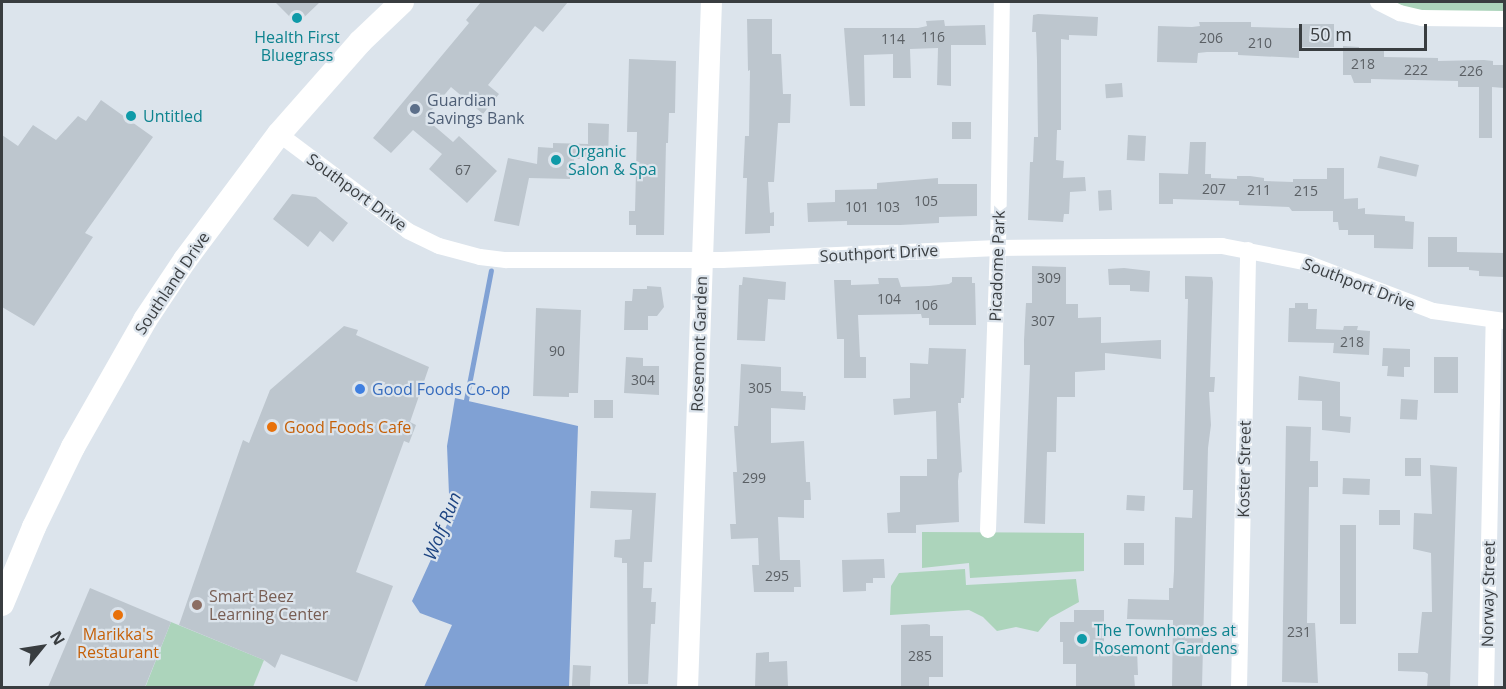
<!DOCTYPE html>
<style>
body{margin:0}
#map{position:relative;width:1506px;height:689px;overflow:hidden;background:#dce4ec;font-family:"Open Sans",sans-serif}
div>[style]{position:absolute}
.green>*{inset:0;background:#acd4bb}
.water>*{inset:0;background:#80a1d4}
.stream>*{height:5px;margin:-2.5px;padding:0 2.5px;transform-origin:2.5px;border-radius:2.5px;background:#80a1d4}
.building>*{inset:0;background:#bdc6ce;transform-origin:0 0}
.minor>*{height:16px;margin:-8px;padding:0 8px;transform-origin:8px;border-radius:8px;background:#fff}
.tertiary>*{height:21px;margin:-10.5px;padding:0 10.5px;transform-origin:10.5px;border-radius:10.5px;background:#fff}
.secondary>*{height:24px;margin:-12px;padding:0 12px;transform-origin:12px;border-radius:12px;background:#fff}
.dots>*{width:16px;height:16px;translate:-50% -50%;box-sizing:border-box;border:3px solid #dce4ec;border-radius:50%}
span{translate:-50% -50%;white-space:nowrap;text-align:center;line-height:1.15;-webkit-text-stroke:4.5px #dce4ec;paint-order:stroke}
.number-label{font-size:14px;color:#5a5f64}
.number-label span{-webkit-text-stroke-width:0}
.culture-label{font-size:16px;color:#0d838f}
.left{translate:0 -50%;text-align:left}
.service-label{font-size:16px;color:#4e5e75}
.street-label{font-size:16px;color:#393d40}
.shop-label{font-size:16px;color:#366cbe}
.food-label{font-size:16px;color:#c56008}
.education-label{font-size:16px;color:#785e54}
.water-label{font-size:18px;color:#1d4482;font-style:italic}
.frame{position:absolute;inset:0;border:3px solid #393d40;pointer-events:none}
.north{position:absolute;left:12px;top:617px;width:60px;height:60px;-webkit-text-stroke:4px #dce4ec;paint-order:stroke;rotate:60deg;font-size:16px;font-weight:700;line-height:24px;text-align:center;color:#393d40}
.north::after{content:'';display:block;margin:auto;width:21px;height:27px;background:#393d40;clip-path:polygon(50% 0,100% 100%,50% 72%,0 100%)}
.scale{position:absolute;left:1299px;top:24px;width:128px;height:27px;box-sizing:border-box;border:3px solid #393d40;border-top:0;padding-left:8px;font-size:18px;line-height:21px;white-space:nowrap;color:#393d40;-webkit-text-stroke:4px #dce4ec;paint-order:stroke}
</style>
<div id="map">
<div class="green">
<div style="clip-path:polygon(1378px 2px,1504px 2px,1504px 19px,1433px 19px)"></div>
<div style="clip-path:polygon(922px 532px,1084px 533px,1084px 571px,970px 578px,969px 563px,922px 568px)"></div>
<div style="clip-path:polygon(965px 569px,966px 585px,1076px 579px,1079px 602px,1050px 618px,1038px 632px,1016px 627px,997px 631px,983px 617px,969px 610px,890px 615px,891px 586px,899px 573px)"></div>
<div style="clip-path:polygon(171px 622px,264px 660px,253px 687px,145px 688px)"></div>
</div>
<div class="water">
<div style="clip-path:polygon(455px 398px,578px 426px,569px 687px,424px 687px,452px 625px,420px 613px,412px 601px,450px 518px,447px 446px)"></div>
</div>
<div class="stream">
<div style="left:465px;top:405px;width:137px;rotate:-79.1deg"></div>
</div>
<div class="building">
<div style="clip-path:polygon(275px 2px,320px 2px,297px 24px)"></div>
<div style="clip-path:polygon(481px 2px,568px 2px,543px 32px,535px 26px,488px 85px,499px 94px,483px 114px,451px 87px,425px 118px,453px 142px,459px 136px,497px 171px,467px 203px,429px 169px,442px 154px,413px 130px,391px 153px,373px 138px,469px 23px,466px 20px)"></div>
<div style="clip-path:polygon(1038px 14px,1098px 17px,1097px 36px,1069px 35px,1069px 40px,1061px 39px,1061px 130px,1057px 130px,1056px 160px,1064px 161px,1063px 178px,1085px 177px,1086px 191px,1070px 192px,1069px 214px,1064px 214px,1063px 222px,1028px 220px,1030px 162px,1033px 162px,1034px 137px,1038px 137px,1037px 61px,1036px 32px,1032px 32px,1033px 15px)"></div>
<div style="clip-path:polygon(747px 19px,772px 19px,772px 54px,781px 54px,783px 94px,791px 94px,790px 123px,778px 123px,774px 182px,768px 182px,770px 213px,774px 212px,774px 226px,770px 226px,770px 233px,745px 234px,747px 178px,743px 178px,745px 136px,749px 136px,750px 70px,748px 71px)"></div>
<div style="clip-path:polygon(944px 20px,945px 26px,985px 25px,986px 45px,951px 45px,951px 86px,937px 85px,938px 48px,910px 49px,911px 78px,893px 78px,893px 54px,864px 55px,865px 106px,850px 106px,844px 28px,918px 28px,927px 26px,926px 21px)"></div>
<div style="clip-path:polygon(1199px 22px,1251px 22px,1251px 27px,1291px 28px,1299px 28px,1299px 24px,1334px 24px,1334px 47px,1299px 47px,1299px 58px,1238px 55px,1238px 52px,1207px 52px,1198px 53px,1197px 63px,1157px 62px,1158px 26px,1192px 27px,1200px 26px)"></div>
<div style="clip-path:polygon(1343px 46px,1359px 47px,1359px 51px,1384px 51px,1384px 57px,1438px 58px,1438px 61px,1484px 60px,1493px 61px,1493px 65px,1504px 65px,1504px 88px,1492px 87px,1492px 138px,1479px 138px,1479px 87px,1458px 87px,1458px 81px,1371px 79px,1371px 83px,1354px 83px,1351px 75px,1343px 75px)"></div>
<div style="clip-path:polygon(629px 59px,676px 61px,675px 113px,669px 113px,668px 143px,666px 143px,664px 235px,636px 235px,636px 225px,629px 225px,629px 211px,635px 211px,637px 132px,627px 132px)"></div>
<div style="left:1122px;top:83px;width:14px;height:17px;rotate:86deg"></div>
<div style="clip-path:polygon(101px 100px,153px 137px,85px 233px,93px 237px,34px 326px,2px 307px,2px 135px,18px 146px,33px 125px,56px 140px,78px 116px,86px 121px)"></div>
<div style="left:952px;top:122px;width:19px;height:17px"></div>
<div style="clip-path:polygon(588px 123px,609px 124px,608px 159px,574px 159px,573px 175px,570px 175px,570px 179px,529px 178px,519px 226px,494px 221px,508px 158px,537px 164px,538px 147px,553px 148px,553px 143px,588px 144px)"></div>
<div style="left:1128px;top:135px;width:18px;height:25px;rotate:3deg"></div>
<div style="clip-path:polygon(1190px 142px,1206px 142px,1205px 174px,1211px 174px,1211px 178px,1237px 179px,1237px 176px,1250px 176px,1264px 178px,1264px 181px,1293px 182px,1293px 179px,1327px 179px,1327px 168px,1344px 168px,1344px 199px,1358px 198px,1358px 209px,1365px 208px,1365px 214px,1405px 216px,1405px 221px,1414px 222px,1413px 249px,1374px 248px,1374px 235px,1348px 235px,1348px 230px,1339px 230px,1338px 222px,1333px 222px,1333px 211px,1292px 211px,1289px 207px,1239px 205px,1239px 201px,1173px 199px,1173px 204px,1159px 204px,1159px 173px,1188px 174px)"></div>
<div style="left:1380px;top:156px;width:40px;height:12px;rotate:13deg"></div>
<div style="clip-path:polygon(938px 178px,938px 184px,977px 184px,977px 216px,939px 217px,939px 223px,900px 225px,847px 225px,847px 221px,808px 222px,807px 203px,835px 202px,835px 190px,877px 189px,877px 183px)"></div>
<div style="left:1111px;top:190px;width:20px;height:13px;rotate:87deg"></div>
<div style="clip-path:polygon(292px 194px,316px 197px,348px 223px,333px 242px,320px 231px,308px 247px,273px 219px)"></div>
<div style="clip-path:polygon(1428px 237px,1457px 237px,1457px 252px,1504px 253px,1504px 277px,1479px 276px,1479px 271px,1469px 270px,1469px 267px,1428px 267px)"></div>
<div style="clip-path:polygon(1032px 266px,1066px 267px,1066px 304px,1078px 304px,1078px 318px,1101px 317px,1101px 343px,1161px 340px,1161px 359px,1105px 353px,1105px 370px,1075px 372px,1075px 397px,1057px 397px,1056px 452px,1047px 452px,1045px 524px,1024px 523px,1030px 365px,1024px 365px,1024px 340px,1026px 303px,1032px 303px)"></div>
<div style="clip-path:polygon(1124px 268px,1150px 271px,1149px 292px,1130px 291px,1130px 285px,1109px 285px,1108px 269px)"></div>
<div style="clip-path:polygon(1185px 276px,1212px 277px,1213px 282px,1210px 377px,1215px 377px,1214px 392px,1209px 392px,1211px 425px,1208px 448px,1202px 687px,1172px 687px,1173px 620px,1127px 619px,1128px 599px,1169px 600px,1169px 588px,1173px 588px,1174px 571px,1175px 517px,1192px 518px,1193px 490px,1183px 490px,1188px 299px,1185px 299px)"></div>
<div style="clip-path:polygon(743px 277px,786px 282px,785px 300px,768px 299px,765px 341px,737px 340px,739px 285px,742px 285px)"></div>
<div style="clip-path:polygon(952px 277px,972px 277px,972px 283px,975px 283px,976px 325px,929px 325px,929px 318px,922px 318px,921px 314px,858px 315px,860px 357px,866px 357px,866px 378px,844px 378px,844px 339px,837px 339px,834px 280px,851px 280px,851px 285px,879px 284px,878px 278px,898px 278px,901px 287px,929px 286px,949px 284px,952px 282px)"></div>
<div style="clip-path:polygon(647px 286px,661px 287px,664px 307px,657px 316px,648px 316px,648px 330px,624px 330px,625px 301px,632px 301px,633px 289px,647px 289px)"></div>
<div style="clip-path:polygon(1295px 303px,1308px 303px,1308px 309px,1317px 309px,1316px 329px,1343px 330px,1344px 326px,1358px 326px,1357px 330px,1370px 331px,1369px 355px,1333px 353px,1334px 343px,1288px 342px,1289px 308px,1295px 308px)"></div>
<div style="clip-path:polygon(536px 308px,581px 310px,578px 393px,569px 393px,569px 397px,533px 396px)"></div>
<div style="clip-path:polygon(344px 326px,358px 330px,356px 335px,429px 367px,410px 422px,416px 425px,409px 443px,404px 441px,356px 572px,393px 586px,357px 682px,281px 654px,275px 668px,264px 660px,179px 625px,243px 440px,249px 443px,270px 390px)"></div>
<div style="clip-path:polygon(929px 348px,966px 349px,964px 398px,961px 398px,961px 403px,958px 403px,962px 472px,959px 473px,958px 481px,959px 522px,916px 525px,916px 533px,888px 533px,887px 513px,900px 512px,900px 476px,927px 476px,927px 459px,937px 459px,936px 411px,894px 415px,893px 399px,910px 398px,910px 363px,928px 364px)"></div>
<div style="clip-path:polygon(1383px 348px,1410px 349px,1410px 367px,1404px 367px,1404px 377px,1387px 376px,1388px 366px,1382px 366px)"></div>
<div style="clip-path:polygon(626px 357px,643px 358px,643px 366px,659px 366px,659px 395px,624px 393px)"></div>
<div style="left:1434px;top:357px;width:24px;height:36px"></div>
<div style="clip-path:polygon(741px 364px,781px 367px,781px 391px,803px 392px,803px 396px,806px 396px,805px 410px,771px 408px,771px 443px,804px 441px,806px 482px,810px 482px,811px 500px,804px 500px,804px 518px,778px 517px,780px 560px,800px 560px,801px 587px,794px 587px,794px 592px,754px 592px,752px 565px,759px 565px,758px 538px,731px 539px,730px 524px,736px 524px,733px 472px,737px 472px,734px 426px,738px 426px)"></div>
<div style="clip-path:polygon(1299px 376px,1340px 382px,1340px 416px,1351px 417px,1350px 433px,1322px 430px,1322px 401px,1298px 400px)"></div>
<div style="left:1401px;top:399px;width:17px;height:20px;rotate:3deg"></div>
<div style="left:594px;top:400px;width:19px;height:18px"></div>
<div style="clip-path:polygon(1286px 426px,1311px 427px,1310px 461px,1318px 461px,1318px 487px,1309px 487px,1307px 623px,1315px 623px,1318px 683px,1282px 682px)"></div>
<div style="left:1421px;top:458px;width:18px;height:16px;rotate:90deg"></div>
<div style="clip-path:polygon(1430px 465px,1457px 467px,1450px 687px,1427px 687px,1428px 674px,1425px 672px,1398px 671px,1398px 653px,1418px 653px,1422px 612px,1432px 612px,1431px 553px,1413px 549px,1414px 513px,1432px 514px)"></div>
<div style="left:1343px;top:478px;width:27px;height:16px;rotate:2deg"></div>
<div style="clip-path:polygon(591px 491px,656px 493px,652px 562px,644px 562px,643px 588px,652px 588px,651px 602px,656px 602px,655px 624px,651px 624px,648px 684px,628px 684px,627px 563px,622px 563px,622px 558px,614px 557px,615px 540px,630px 539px,632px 510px,590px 508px)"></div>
<div style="left:1127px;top:495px;width:18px;height:15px;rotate:3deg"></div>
<div style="left:1379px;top:510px;width:21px;height:15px"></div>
<div style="left:1340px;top:525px;width:16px;height:99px"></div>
<div style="left:1124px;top:543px;width:20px;height:22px"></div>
<div style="clip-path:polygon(884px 559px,885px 578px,873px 578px,873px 583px,866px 583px,866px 591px,843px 592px,842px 560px)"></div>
<div style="clip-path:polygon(90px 588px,171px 622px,145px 687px,48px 687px)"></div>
<div style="clip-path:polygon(1074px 610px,1104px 610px,1104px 649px,1137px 650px,1138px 675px,1134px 675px,1135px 687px,1076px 687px,1076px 664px,1063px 664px,1063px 642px,1060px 642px,1060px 622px,1074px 622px)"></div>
<div style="clip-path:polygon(927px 624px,930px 625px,930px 636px,943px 636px,943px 677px,929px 677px,929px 686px,901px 687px,901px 625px)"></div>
<div style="clip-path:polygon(769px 652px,769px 662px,787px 661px,788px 687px,755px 687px,756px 653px)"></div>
<div style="left:573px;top:665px;width:18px;height:21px;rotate:3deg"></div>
</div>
<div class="minor">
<div style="left:1378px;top:2px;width:25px;rotate:27deg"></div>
<div style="left:1400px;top:13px;width:23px;rotate:13deg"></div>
<div style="left:1422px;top:18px;width:82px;rotate:0.7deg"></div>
<div style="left:279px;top:134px;width:161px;rotate:36.9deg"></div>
<div style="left:408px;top:231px;width:34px;rotate:26deg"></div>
<div style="left:439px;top:246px;width:42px;rotate:15deg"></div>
<div style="left:480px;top:257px;width:26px;rotate:7deg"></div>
<div style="left:506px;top:260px;width:216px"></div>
<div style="left:722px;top:260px;width:276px;rotate:-2.5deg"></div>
<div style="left:998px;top:248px;width:224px;rotate:-0.5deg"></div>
<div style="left:1222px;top:246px;width:84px;rotate:11deg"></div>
<div style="left:1304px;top:262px;width:138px;rotate:20.8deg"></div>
<div style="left:1433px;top:311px;width:72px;rotate:8deg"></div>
<div style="left:988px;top:530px;width:282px;rotate:-88deg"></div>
<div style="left:998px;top:248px;width:246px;rotate:-89.1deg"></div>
<div style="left:1239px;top:688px;width:438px;rotate:-88.8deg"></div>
<div style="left:1486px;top:688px;width:367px;rotate:-88.8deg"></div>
</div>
<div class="tertiary">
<div style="left:687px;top:688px;width:686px;rotate:-88deg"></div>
</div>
<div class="secondary">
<div style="left:2px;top:604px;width:83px;rotate:-67.4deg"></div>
<div style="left:34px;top:527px;width:89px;rotate:-64deg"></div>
<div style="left:73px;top:447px;width:146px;rotate:-60.4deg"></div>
<div style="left:145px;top:320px;width:72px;rotate:-56.3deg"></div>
<div style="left:185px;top:260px;width:157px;rotate:-53.3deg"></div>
<div style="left:279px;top:134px;width:123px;rotate:-48.6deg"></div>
<div style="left:360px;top:42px;width:58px;rotate:-43.6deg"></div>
</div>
<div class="dots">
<div style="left:297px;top:18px;background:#0f9aa8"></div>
<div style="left:415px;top:109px;background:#5c6f8a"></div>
<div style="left:131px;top:116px;background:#0f9aa8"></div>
<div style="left:556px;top:160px;background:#0f9aa8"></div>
<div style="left:360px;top:389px;background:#3f7fe0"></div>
<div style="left:272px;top:427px;background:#e8710a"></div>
<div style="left:197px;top:605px;background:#8d6e63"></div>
<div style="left:118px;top:615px;background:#e8710a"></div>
<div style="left:1082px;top:639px;background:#0f9aa8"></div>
</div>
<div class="number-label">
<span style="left:933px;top:37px">116</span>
<span style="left:1211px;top:38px">206</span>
<span style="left:893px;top:39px">114</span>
<span style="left:1260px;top:43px">210</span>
<span style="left:1363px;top:64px">218</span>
<span style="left:1416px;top:70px">222</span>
<span style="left:1471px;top:71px">226</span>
<span style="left:463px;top:170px">67</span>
<span style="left:1214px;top:189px">207</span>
<span style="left:1259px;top:190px">211</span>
<span style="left:1306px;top:191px">215</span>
<span style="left:926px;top:201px">105</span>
<span style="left:857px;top:207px">101</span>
<span style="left:888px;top:207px">103</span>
<span style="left:1049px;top:278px">309</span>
<span style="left:889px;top:299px">104</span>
<span style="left:926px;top:305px">106</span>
<span style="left:1043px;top:321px">307</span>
<span style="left:1352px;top:342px">218</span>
<span style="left:557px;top:351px">90</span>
<span style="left:643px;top:380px">304</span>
<span style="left:760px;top:388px">305</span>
<span style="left:754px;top:478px">299</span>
<span style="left:777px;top:576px">295</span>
<span style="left:1299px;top:632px">231</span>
<span style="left:920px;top:656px">285</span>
</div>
<div class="culture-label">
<span style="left:297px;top:46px">Health First<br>Bluegrass</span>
<span class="left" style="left:143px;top:116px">Untitled</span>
<span class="left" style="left:568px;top:160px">Organic<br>Salon &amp; Spa</span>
<span class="left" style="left:1094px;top:639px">The Townhomes at<br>Rosemont Gardens</span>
</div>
<div class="service-label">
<span class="left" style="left:427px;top:109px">Guardian<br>Savings Bank</span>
</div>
<div class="street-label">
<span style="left:357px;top:192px;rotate:36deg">Southport Drive</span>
<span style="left:879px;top:253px;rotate:-3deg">Southport Drive</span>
<span style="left:997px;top:266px;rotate:-88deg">Picadome Park</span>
<span style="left:172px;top:283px;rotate:-56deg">Southland Drive</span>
<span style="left:1359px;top:284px;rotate:21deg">Southport Drive</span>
<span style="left:699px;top:344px;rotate:-88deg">Rosemont Garden</span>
<span style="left:1244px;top:469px;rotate:-89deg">Koster Street</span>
<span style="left:1488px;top:594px;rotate:-89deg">Norway Street</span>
</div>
<div class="shop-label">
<span class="left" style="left:372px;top:389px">Good Foods Co-op</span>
</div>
<div class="food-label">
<span class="left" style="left:284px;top:427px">Good Foods Cafe</span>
<span style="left:118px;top:643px">Marikka's<br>Restaurant</span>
</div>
<div class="education-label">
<span class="left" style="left:209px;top:605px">Smart Beez<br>Learning Center</span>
</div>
<div class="water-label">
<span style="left:442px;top:526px;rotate:-68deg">Wolf Run</span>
</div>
<div class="frame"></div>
<div class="north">N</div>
<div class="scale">50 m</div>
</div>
